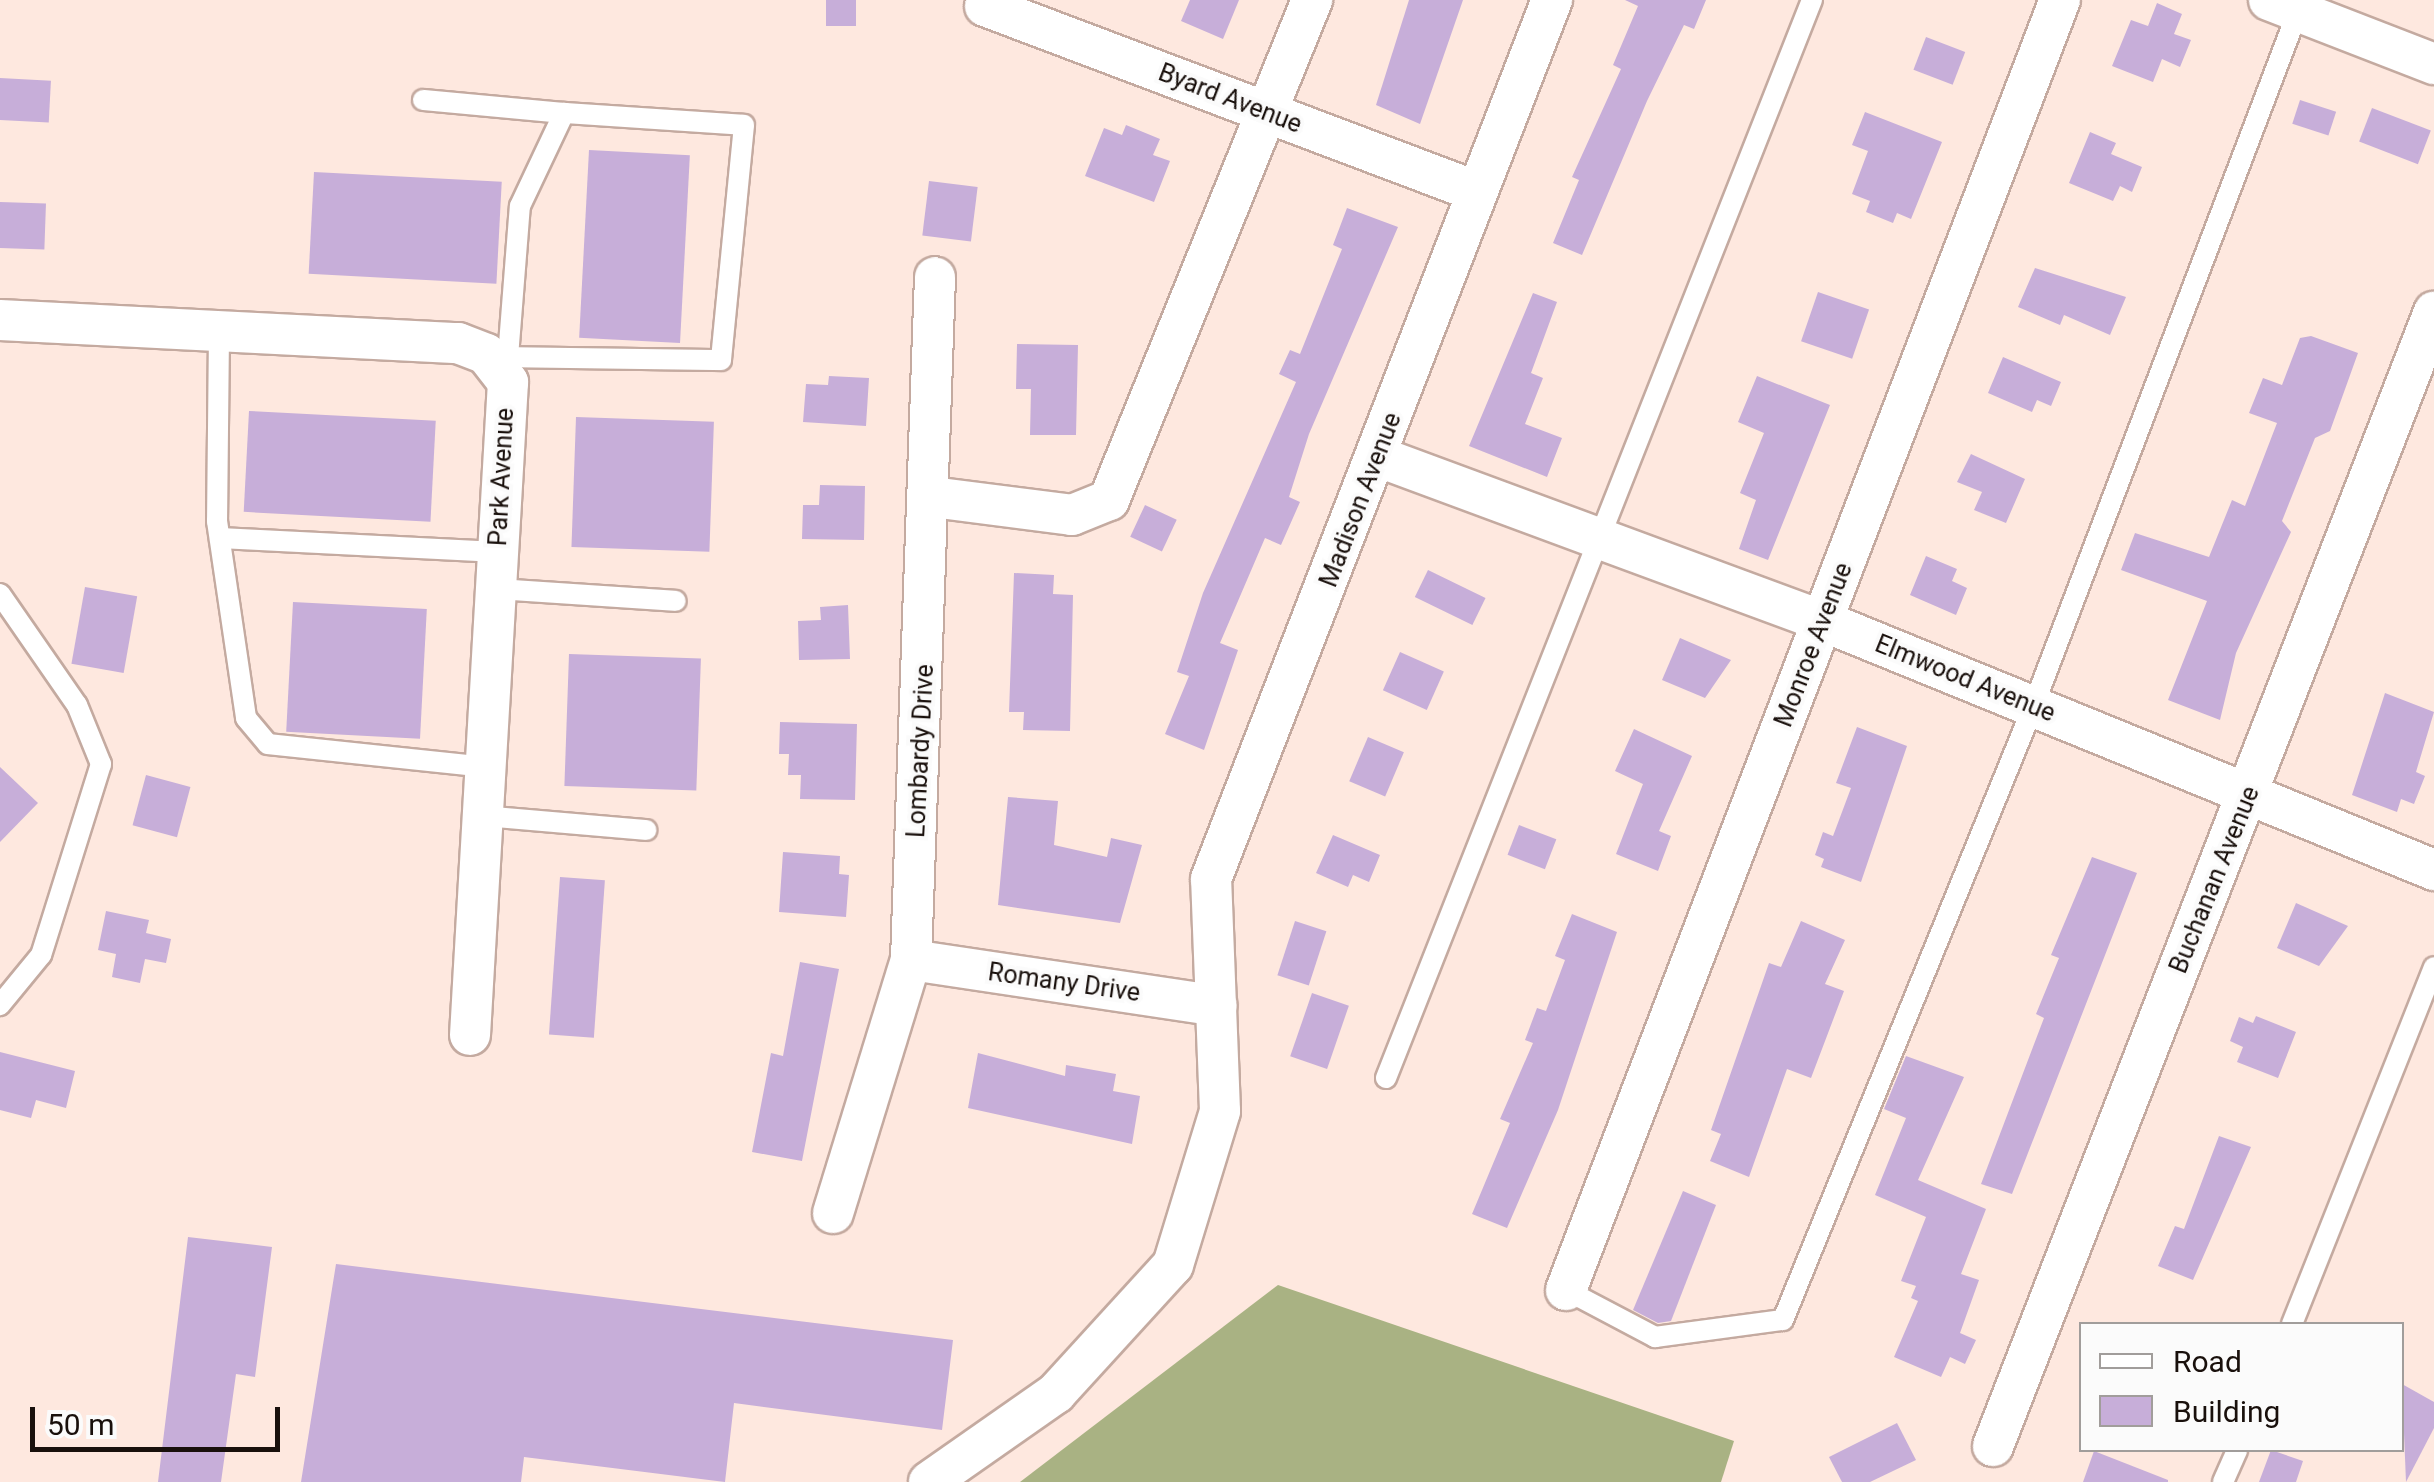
<!DOCTYPE html>
<style>
body{margin:0}
#map{position:relative;width:2434px;height:1482px;overflow:hidden;background:#fee8df;font-family:Roboto,sans-serif}
div>[style]{position:absolute}
.forest>*{inset:0;background:#a9b283}
.building>*{inset:0;background:#c7aed9;transform-origin:0 0}
.roads{filter:drop-shadow(2px 0 #c4aaa0) drop-shadow(-2px 0 #c4aaa0) drop-shadow(0 2px #c4aaa0) drop-shadow(0 -2px #c4aaa0)}
.service>*{height:20px;margin:-10px;padding:0 10px;transform-origin:10px;border-radius:10px;background:#fff}
.minor>*{height:40px;margin:-20px;padding:0 20px;transform-origin:20px;border-radius:20px;background:#fff}
span{translate:-50% -50%;white-space:nowrap;text-align:center;line-height:1.15;-webkit-text-stroke:8px #fbfbfb;paint-order:stroke}
.street-label{font-size:25px;color:#19100c}
.legend{position:absolute;left:2079px;top:1322px;width:325px;height:130px;box-sizing:border-box;background:#fbfbfb;border:2px solid #a19d9b;margin:0;padding:12px 18px;list-style:none;font-size:30px;color:#19100c}
.legend li{display:flex;align-items:center;gap:20px;height:50px}
.legend b{width:50px;border:2px solid #a19d9b}
.scale{position:absolute;left:30px;top:1407px;width:250px;height:45px;box-sizing:border-box;border:5px solid #19100c;border-top:0;padding-left:12px;font-size:30px;line-height:35px;white-space:nowrap;color:#19100c;-webkit-text-stroke:8px #fbfbfb;paint-order:stroke}
</style>
<div id="map">
<div class="forest">
<div style="clip-path:polygon(1278px 1285px,1734px 1441px,1721px 1482px,1020px 1482px)"></div>
</div>
<div class="building">
<div style="left:826px;top:0;width:30px;height:26px"></div>
<div style="clip-path:polygon(1190px 0,1239px 0,1223px 39px,1181px 21px)"></div>
<div style="clip-path:polygon(1409px 0,1463px 0,1420px 124px,1376px 105px)"></div>
<div style="clip-path:polygon(1625px 0,1706px 0,1694px 29px,1684px 25px,1647px 101px,1582px 255px,1553px 243px,1579px 180px,1572px 177px,1621px 69px,1613px 65px,1638px 6px)"></div>
<div style="clip-path:polygon(2157px 3px,2182px 14px,2174px 34px,2191px 40px,2180px 67px,2162px 59px,2153px 82px,2112px 66px,2131px 20px,2148px 26px)"></div>
<div style="left:1926px;top:37px;width:42px;height:35px;rotate:21deg"></div>
<div style="left:0;top:78px;width:51px;height:42px;rotate:3deg"></div>
<div style="left:2300px;top:100px;width:38px;height:25px;rotate:18deg"></div>
<div style="left:2372px;top:108px;width:63px;height:36px;rotate:21deg"></div>
<div style="clip-path:polygon(1865px 112px,1942px 142px,1911px 219px,1897px 213px,1893px 223px,1866px 212px,1870px 201px,1852px 194px,1868px 151px,1852px 145px)"></div>
<div style="clip-path:polygon(1126px 125px,1160px 139px,1153px 155px,1170px 161px,1154px 202px,1085px 176px,1104px 128px,1122px 135px)"></div>
<div style="clip-path:polygon(2090px 132px,2116px 143px,2111px 154px,2142px 167px,2132px 192px,2120px 186px,2113px 201px,2069px 183px)"></div>
<div style="left:589px;top:150px;width:101px;height:188px;rotate:3deg"></div>
<div style="left:314px;top:172px;width:188px;height:102px;rotate:3deg"></div>
<div style="left:929px;top:181px;width:49px;height:55px;rotate:7deg"></div>
<div style="left:0;top:202px;width:46px;height:46px;rotate:2deg"></div>
<div style="clip-path:polygon(1347px 208px,1398px 227px,1309px 434px,1289px 497px,1300px 502px,1281px 545px,1265px 538px,1220px 643px,1238px 650px,1204px 750px,1165px 734px,1189px 676px,1177px 672px,1203px 593px,1296px 382px,1279px 374px,1290px 350px,1300px 354px,1342px 249px,1333px 245px)"></div>
<div style="clip-path:polygon(2035px 268px,2126px 297px,2110px 335px,2064px 315px,2060px 325px,2018px 307px)"></div>
<div style="left:1818px;top:292px;width:54px;height:52px;rotate:19deg"></div>
<div style="clip-path:polygon(1533px 293px,1557px 302px,1531px 373px,1543px 378px,1525px 424px,1562px 438px,1547px 477px,1469px 446px)"></div>
<div style="clip-path:polygon(2311px 336px,2358px 353px,2330px 431px,2315px 438px,2282px 521px,2291px 532px,2236px 653px,2220px 720px,2168px 700px,2207px 601px,2121px 570px,2135px 533px,2209px 557px,2232px 500px,2245px 506px,2277px 423px,2249px 413px,2263px 378px,2282px 385px,2300px 338px)"></div>
<div style="clip-path:polygon(1017px 344px,1078px 345px,1076px 435px,1030px 435px,1031px 389px,1016px 389px)"></div>
<div style="clip-path:polygon(2003px 357px,2061px 382px,2051px 406px,2037px 400px,2032px 412px,1988px 393px)"></div>
<div style="clip-path:polygon(829px 376px,869px 378px,866px 426px,803px 422px,806px 384px,828px 385px)"></div>
<div style="clip-path:polygon(1757px 376px,1830px 405px,1768px 560px,1739px 549px,1756px 500px,1740px 493px,1764px 433px,1738px 422px)"></div>
<div style="left:249px;top:411px;width:187px;height:101px;rotate:3deg"></div>
<div style="left:576px;top:417px;width:138px;height:130px;rotate:2deg"></div>
<div style="clip-path:polygon(1971px 454px,2025px 479px,2006px 523px,1974px 510px,1982px 492px,1957px 482px)"></div>
<div style="clip-path:polygon(820px 485px,865px 486px,864px 540px,802px 539px,803px 505px,819px 505px)"></div>
<div style="left:1145px;top:505px;width:35px;height:35px;rotate:25deg"></div>
<div style="clip-path:polygon(1926px 556px,1957px 569px,1952px 581px,1967px 588px,1956px 615px,1910px 595px)"></div>
<div style="left:1428px;top:570px;width:64px;height:30px;rotate:26deg"></div>
<div style="clip-path:polygon(1014px 573px,1054px 575px,1053px 594px,1073px 595px,1070px 731px,1023px 730px,1024px 712px,1009px 712px)"></div>
<div style="left:85px;top:587px;width:53px;height:78px;rotate:10deg"></div>
<div style="left:293px;top:602px;width:134px;height:130px;rotate:3deg"></div>
<div style="clip-path:polygon(848px 605px,850px 659px,799px 660px,798px 621px,821px 620px,820px 607px)"></div>
<div style="clip-path:polygon(1680px 638px,1731px 660px,1705px 698px,1662px 680px)"></div>
<div style="left:1400px;top:652px;width:48px;height:42px;rotate:24deg"></div>
<div style="left:569px;top:654px;width:132px;height:132px;rotate:2deg"></div>
<div style="clip-path:polygon(2385px 693px,2434px 712px,2416px 772px,2425px 776px,2414px 804px,2401px 799px,2397px 812px,2352px 795px)"></div>
<div style="clip-path:polygon(780px 722px,857px 724px,855px 800px,800px 799px,801px 775px,788px 775px,789px 754px,779px 754px)"></div>
<div style="clip-path:polygon(1857px 727px,1907px 746px,1861px 882px,1821px 867px,1824px 859px,1815px 855px,1823px 832px,1833px 836px,1851px 788px,1836px 783px)"></div>
<div style="clip-path:polygon(1634px 729px,1692px 756px,1659px 831px,1671px 836px,1658px 871px,1616px 854px,1643px 784px,1615px 771px)"></div>
<div style="left:1368px;top:737px;width:39px;height:48px;rotate:23deg"></div>
<div style="clip-path:polygon(0 767px,38px 803px,0 842px)"></div>
<div style="left:146px;top:775px;width:46px;height:52px;rotate:15deg"></div>
<div style="clip-path:polygon(1008px 797px,1058px 801px,1054px 845px,1107px 857px,1111px 838px,1142px 845px,1120px 923px,998px 905px)"></div>
<div style="left:1519px;top:825px;width:40px;height:32px;rotate:21deg"></div>
<div style="clip-path:polygon(1333px 835px,1380px 855px,1369px 882px,1353px 875px,1348px 887px,1316px 873px)"></div>
<div style="clip-path:polygon(783px 852px,840px 856px,839px 874px,849px 875px,846px 917px,779px 912px)"></div>
<div style="clip-path:polygon(2092px 857px,2137px 873px,2012px 1194px,1981px 1184px,2044px 1018px,2036px 1014px,2059px 958px,2051px 955px)"></div>
<div style="left:560px;top:877px;width:45px;height:158px;rotate:4deg"></div>
<div style="clip-path:polygon(2296px 903px,2348px 926px,2319px 966px,2277px 948px)"></div>
<div style="clip-path:polygon(106px 911px,149px 920px,146px 933px,171px 939px,166px 963px,145px 959px,140px 983px,112px 977px,116px 954px,98px 950px)"></div>
<div style="clip-path:polygon(1572px 914px,1617px 932px,1558px 1110px,1507px 1228px,1472px 1214px,1510px 1123px,1500px 1119px,1533px 1043px,1525px 1040px,1537px 1008px,1546px 1011px,1565px 960px,1555px 956px)"></div>
<div style="left:1295px;top:921px;width:33px;height:57px;rotate:18deg"></div>
<div style="clip-path:polygon(1801px 921px,1845px 940px,1825px 984px,1844px 991px,1811px 1078px,1787px 1069px,1749px 1177px,1710px 1161px,1721px 1134px,1711px 1130px,1769px 963px,1781px 967px)"></div>
<div style="clip-path:polygon(800px 962px,839px 969px,802px 1161px,752px 1152px,771px 1053px,783px 1056px)"></div>
<div style="left:1312px;top:993px;width:39px;height:67px;rotate:19deg"></div>
<div style="clip-path:polygon(2256px 1016px,2296px 1032px,2278px 1078px,2237px 1062px,2243px 1047px,2230px 1041px,2239px 1017px,2253px 1023px)"></div>
<div style="clip-path:polygon(0 1052px,75px 1071px,66px 1108px,36px 1100px,31px 1118px,0 1110px)"></div>
<div style="clip-path:polygon(978px 1053px,1065px 1076px,1066px 1065px,1116px 1074px,1113px 1091px,1140px 1096px,1132px 1144px,968px 1108px)"></div>
<div style="clip-path:polygon(1906px 1056px,1964px 1077px,1918px 1180px,1986px 1209px,1961px 1274px,1979px 1280px,1960px 1333px,1976px 1340px,1965px 1364px,1950px 1357px,1941px 1377px,1894px 1357px,1918px 1301px,1911px 1298px,1916px 1286px,1901px 1281px,1926px 1217px,1875px 1195px,1906px 1118px,1884px 1109px)"></div>
<div style="clip-path:polygon(2219px 1136px,2251px 1147px,2193px 1280px,2158px 1266px,2175px 1226px,2184px 1229px)"></div>
<div style="clip-path:polygon(1683px 1191px,1716px 1205px,1671px 1321px,1658px 1323px,1633px 1310px)"></div>
<div style="clip-path:polygon(188px 1237px,272px 1247px,255px 1377px,236px 1374px,221px 1482px,158px 1482px)"></div>
<div style="clip-path:polygon(336px 1264px,953px 1340px,942px 1430px,734px 1403px,725px 1482px,524px 1457px,521px 1482px,301px 1482px)"></div>
<div style="clip-path:polygon(2402px 1384px,2434px 1402px,2434px 1428px,2406px 1482px)"></div>
<div style="clip-path:polygon(1897px 1423px,1916px 1460px,1870px 1482px,1842px 1482px,1829px 1457px)"></div>
<div style="clip-path:polygon(2271px 1450px,2303px 1461px,2296px 1482px,2259px 1482px)"></div>
<div style="clip-path:polygon(2094px 1451px,2168px 1480px,2168px 1482px,2083px 1482px)"></div>
</div>
<div class="roads">
<div class="service">
<div style="left:423px;top:100px;width:142px;rotate:5.3deg"></div>
<div style="left:219px;top:333px;width:188px;rotate:90.6deg"></div>
<div style="left:217px;top:521px;width:199px;rotate:81.6deg"></div>
<div style="left:246px;top:718px;width:34px;rotate:50deg"></div>
<div style="left:268px;top:744px;width:219px;rotate:6deg"></div>
<div style="left:488px;top:355px;width:20px;rotate:6deg"></div>
<div style="left:508px;top:357px;width:151px;rotate:-85.5deg"></div>
<div style="left:520px;top:206px;width:103px;rotate:-64.7deg"></div>
<div style="left:564px;top:113px;width:180px;rotate:3.8deg"></div>
<div style="left:744px;top:125px;width:236px;rotate:95.6deg"></div>
<div style="left:721px;top:360px;width:213px;rotate:-179.2deg"></div>
<div style="left:220px;top:538px;width:278px;rotate:2.9deg"></div>
<div style="left:496px;top:589px;width:180px;rotate:3.8deg"></div>
<div style="left:0;top:594px;width:135px;rotate:55.3deg"></div>
<div style="left:77px;top:705px;width:64px;rotate:67.9deg"></div>
<div style="left:101px;top:764px;width:200px;rotate:107.4deg"></div>
<div style="left:41px;top:955px;width:65px;rotate:129.4deg"></div>
<div style="left:483px;top:816px;width:164px;rotate:4.9deg"></div>
<div style="left:1386px;top:1078px;width:1159px;rotate:-68.44deg"></div>
<div style="left:1566px;top:1290px;width:101px;rotate:27.8deg"></div>
<div style="left:1655px;top:1337px;width:129px;rotate:-7.6deg"></div>
<div style="left:1783px;top:1320px;width:662px;rotate:-67.81deg"></div>
<div style="left:2033px;top:707px;width:750px;rotate:-69.15deg"></div>
<div style="left:2292px;top:1324px;width:384px;rotate:-68.3deg"></div>
<div style="left:2223px;top:1482px;width:35px;rotate:-66deg"></div>
</div>
<div class="minor">
<div style="left:2269px;top:0;width:177px;rotate:21.2deg"></div>
<div style="left:985px;top:6px;width:524px;rotate:20.68deg"></div>
<div style="left:0;top:320px;width:459px;rotate:2.9deg"></div>
<div style="left:458px;top:343px;width:30px;rotate:21deg"></div>
<div style="left:486px;top:354px;width:36px;rotate:52deg"></div>
<div style="left:508px;top:382px;width:654px;rotate:93.33deg"></div>
<div style="left:1379px;top:457px;width:473px;rotate:20.3deg"></div>
<div style="left:1823px;top:621px;width:660px;rotate:22.17deg"></div>
<div style="left:932px;top:497px;width:141px;rotate:7.3deg"></div>
<div style="left:1072px;top:515px;width:40px;rotate:-22deg"></div>
<div style="left:1109px;top:500px;width:540px;rotate:-67.9deg"></div>
<div style="left:911px;top:960px;width:309px;rotate:8.5deg"></div>
<div style="left:833px;top:1213px;width:265px;rotate:-72.9deg"></div>
<div style="left:911px;top:960px;width:683px;rotate:-87.99deg"></div>
<div style="left:1566px;top:1290px;width:1381px;rotate:-69.05deg"></div>
<div style="left:1993px;top:1446px;width:1217px;rotate:-68.75deg"></div>
<div style="left:929px;top:1482px;width:155px;rotate:-35deg"></div>
<div style="left:1056px;top:1393px;width:173px;rotate:-47.6deg"></div>
<div style="left:1173px;top:1265px;width:161px;rotate:-73deg"></div>
<div style="left:1220px;top:1111px;width:232px;rotate:-92.2deg"></div>
<div style="left:1211px;top:879px;width:943px;rotate:-68.8deg"></div>
</div>
</div>
<div class="street-label">
<span style="left:1230px;top:99px;rotate:21deg">Byard Avenue</span>
<span style="left:502px;top:477px;rotate:-87deg">Park Avenue</span>
<span style="left:1361px;top:500px;rotate:-69deg">Madison Avenue</span>
<span style="left:1814px;top:645px;rotate:-69deg">Monroe Avenue</span>
<span style="left:1965px;top:679px;rotate:22deg">Elmwood Avenue</span>
<span style="left:921px;top:751px;rotate:-87deg">Lombardy Drive</span>
<span style="left:2215px;top:880px;rotate:-68deg">Buchanan Avenue</span>
<span style="left:1064px;top:983px;rotate:8deg">Romany Drive</span>
</div>
<ul class="legend">
<li><b style="height:12px;background:#fff"></b>Road</li>
<li><b style="height:28px;background:#c7aed9"></b>Building</li>
</ul>
<div class="scale">50 m</div>
</div>
